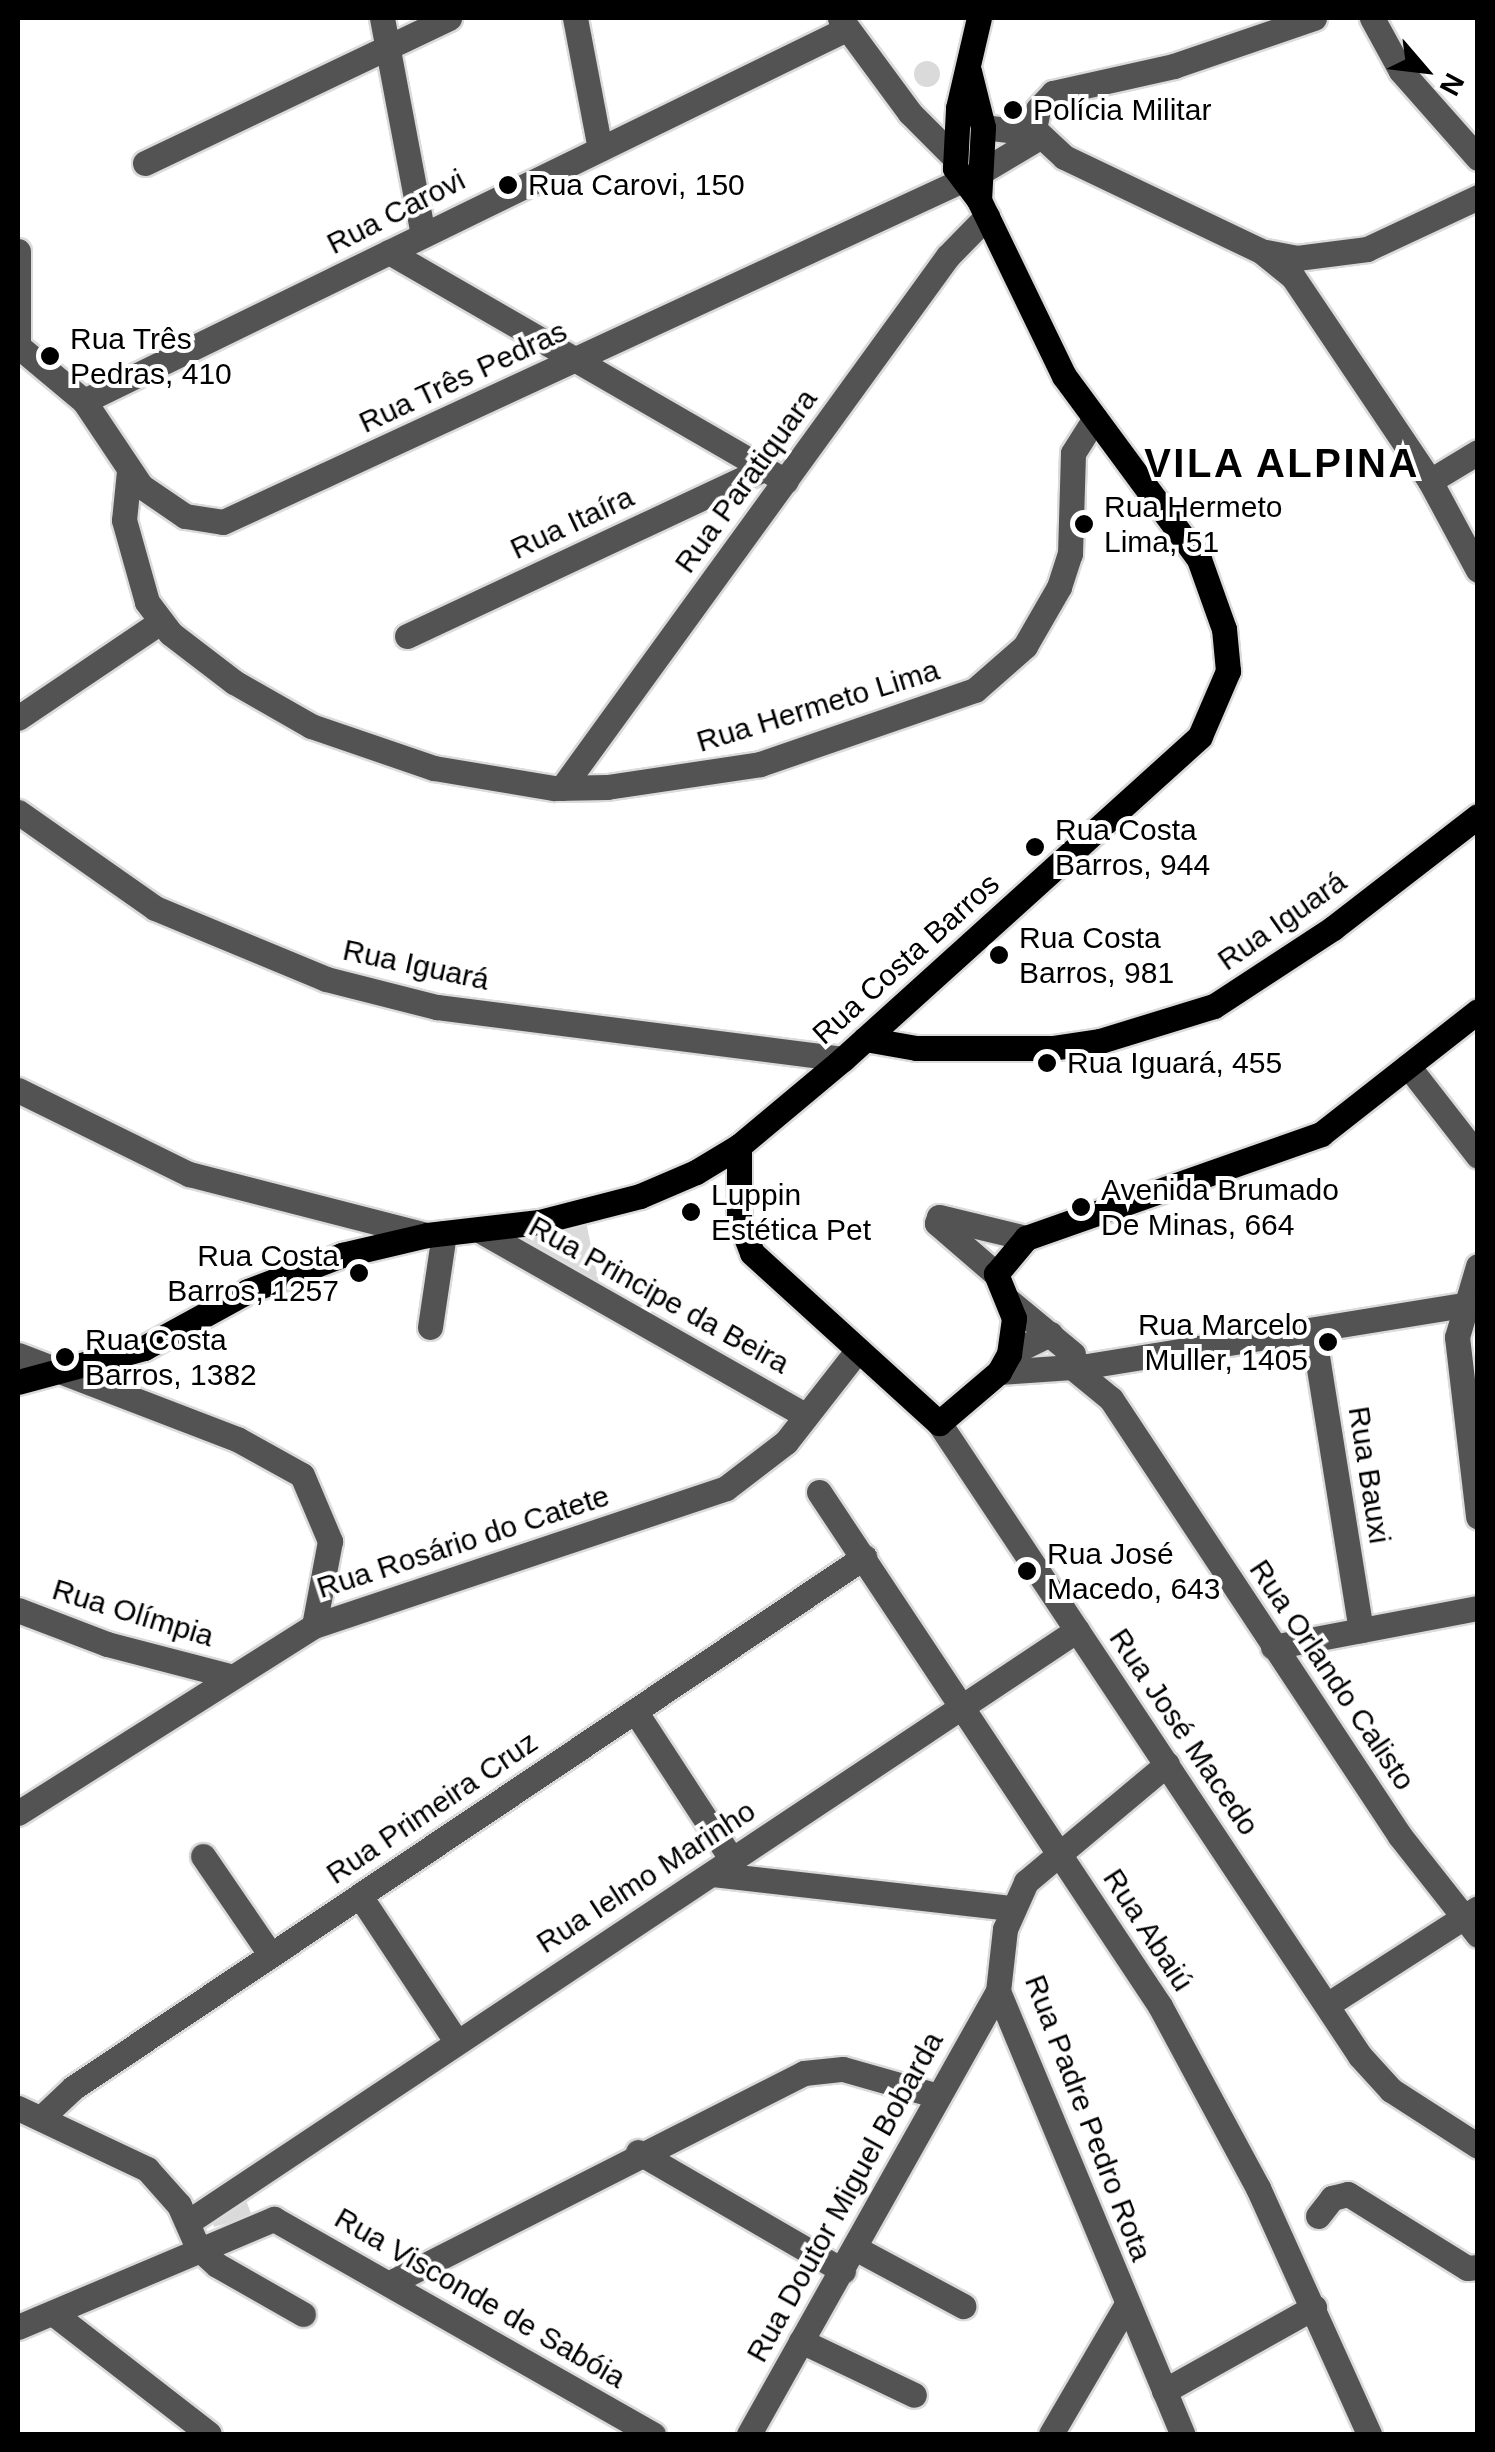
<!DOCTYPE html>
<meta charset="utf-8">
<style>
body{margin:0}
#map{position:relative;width:1495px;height:2452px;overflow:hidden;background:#fff;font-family:Helvetica,sans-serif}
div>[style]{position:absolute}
.green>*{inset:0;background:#dadada}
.round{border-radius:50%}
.roads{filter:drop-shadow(2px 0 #dbdbdb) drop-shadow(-2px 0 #dbdbdb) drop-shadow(0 2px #dbdbdb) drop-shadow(0 -2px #dbdbdb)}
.minor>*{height:25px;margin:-12.5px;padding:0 12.5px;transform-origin:12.5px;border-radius:12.5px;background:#535353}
.major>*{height:25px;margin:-12.5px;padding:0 12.5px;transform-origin:12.5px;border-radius:12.5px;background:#000}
.dots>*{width:28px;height:28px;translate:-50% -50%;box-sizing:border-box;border:5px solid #fff;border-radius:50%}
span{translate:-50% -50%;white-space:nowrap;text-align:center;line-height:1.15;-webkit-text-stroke:8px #fff;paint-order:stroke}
.poi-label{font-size:30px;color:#000}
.left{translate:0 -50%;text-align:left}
.right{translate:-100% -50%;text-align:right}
.street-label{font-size:30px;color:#000}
.district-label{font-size:40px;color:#000;font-weight:700;letter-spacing:2.5px}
.frame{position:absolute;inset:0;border:20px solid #000;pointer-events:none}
.north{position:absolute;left:1375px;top:20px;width:100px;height:100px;-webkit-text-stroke:8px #fff;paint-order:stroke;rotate:118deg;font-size:28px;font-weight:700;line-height:40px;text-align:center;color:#000}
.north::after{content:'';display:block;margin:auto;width:35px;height:45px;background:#000;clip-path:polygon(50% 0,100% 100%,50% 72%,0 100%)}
</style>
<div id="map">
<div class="green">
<div class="round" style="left:914px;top:61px;width:26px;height:26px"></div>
<div style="clip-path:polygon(586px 1222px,599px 1283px,505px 1240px,556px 1230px)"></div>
<div style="clip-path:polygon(246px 2200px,252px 2216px,214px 2227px,213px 2223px)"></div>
</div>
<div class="roads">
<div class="minor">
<div style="left:382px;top:18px;width:220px;rotate:79.3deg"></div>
<div style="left:575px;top:18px;width:133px;rotate:79.2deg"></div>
<div style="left:840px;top:18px;width:118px;rotate:53.6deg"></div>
<div style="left:910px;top:113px;width:62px;rotate:45deg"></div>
<div style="left:1314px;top:18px;width:148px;rotate:161.1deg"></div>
<div style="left:1174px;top:66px;width:124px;rotate:167.4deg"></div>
<div style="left:1053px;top:93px;width:22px;rotate:133deg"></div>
<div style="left:1038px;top:109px;width:20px;rotate:101deg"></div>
<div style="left:1034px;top:129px;width:41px;rotate:43deg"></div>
<div style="left:1064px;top:157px;width:218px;rotate:25.5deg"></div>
<div style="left:1261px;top:251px;width:41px;rotate:39.1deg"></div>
<div style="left:1293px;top:277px;width:246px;rotate:56.1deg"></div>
<div style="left:1430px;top:481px;width:101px;rotate:61.7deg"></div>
<div style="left:1372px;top:18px;width:60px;rotate:61.3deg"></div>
<div style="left:1401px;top:71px;width:116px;rotate:48.5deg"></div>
<div style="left:983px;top:127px;width:26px;rotate:7deg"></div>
<div style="left:1009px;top:130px;width:27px;rotate:-22deg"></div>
<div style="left:145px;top:163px;width:337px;rotate:-25.5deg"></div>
<div style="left:18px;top:251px;width:98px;rotate:90deg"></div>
<div style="left:389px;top:252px;width:458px;rotate:30deg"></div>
<div style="left:1266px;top:252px;width:32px;rotate:11deg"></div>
<div style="left:1297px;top:258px;width:71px;rotate:-7.3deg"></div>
<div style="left:1367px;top:249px;width:123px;rotate:-25.1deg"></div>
<div style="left:18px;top:346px;width:86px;rotate:39.8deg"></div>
<div style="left:84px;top:401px;width:102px;rotate:56.2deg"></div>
<div style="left:141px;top:486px;width:53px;rotate:34.3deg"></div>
<div style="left:185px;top:516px;width:38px;rotate:9deg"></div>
<div style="left:223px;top:522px;width:838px;rotate:-24.82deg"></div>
<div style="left:984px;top:170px;width:63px;rotate:-30.7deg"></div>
<div style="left:84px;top:401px;width:848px;rotate:-26.02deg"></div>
<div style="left:129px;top:471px;width:49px;rotate:95.8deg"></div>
<div style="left:124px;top:520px;width:85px;rotate:74.3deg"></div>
<div style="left:147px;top:602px;width:39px;rotate:53deg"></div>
<div style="left:170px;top:633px;width:81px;rotate:37.4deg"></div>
<div style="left:234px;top:682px;width:89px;rotate:29.7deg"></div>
<div style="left:311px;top:726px;width:130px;rotate:18.9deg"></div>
<div style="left:434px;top:768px;width:122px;rotate:9.5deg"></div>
<div style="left:554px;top:788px;width:53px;rotate:-1.1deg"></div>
<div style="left:607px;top:787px;width:155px;rotate:-8.5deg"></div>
<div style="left:760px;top:764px;width:227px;rotate:-19deg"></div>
<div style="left:975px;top:690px;width:67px;rotate:-41.3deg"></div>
<div style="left:1025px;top:646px;width:68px;rotate:-60deg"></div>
<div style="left:1059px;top:587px;width:35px;rotate:-72deg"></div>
<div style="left:1070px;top:554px;width:101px;rotate:-88.3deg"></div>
<div style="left:1073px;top:453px;width:41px;rotate:-57.8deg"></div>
<div style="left:1430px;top:481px;width:56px;rotate:-31.1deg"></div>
<div style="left:407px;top:636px;width:394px;rotate:-25.1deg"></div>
<div style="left:18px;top:718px;width:170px;rotate:-34deg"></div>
<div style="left:562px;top:788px;width:657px;rotate:-54.04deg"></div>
<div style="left:948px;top:256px;width:56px;rotate:-45.7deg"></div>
<div style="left:18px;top:812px;width:167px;rotate:35deg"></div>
<div style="left:155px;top:908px;width:185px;rotate:22.5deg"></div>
<div style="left:326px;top:979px;width:114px;rotate:14.2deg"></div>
<div style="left:437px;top:1007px;width:409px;rotate:7.3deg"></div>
<div style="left:1408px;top:1066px;width:114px;rotate:52.1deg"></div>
<div style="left:18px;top:1090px;width:191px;rotate:26.2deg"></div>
<div style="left:189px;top:1174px;width:246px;rotate:14.4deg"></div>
<div style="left:479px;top:1230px;width:376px;rotate:29.6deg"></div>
<div style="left:1478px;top:1266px;width:74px;rotate:106.5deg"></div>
<div style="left:1457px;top:1337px;width:181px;rotate:83.3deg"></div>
<div style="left:996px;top:1274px;width:78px;rotate:-139.2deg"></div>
<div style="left:937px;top:1223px;width:6px;rotate:-72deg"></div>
<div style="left:939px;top:1217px;width:89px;rotate:13.6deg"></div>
<div style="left:1009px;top:1301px;width:83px;rotate:39.6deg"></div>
<div style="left:430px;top:1327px;width:95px;rotate:-81.5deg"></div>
<div style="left:1313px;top:1331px;width:303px;rotate:80.9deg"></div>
<div style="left:1009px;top:1354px;width:46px;rotate:-26deg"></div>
<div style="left:18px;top:1355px;width:235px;rotate:21deg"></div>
<div style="left:237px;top:1439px;width:74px;rotate:29deg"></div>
<div style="left:302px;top:1475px;width:72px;rotate:67deg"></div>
<div style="left:330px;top:1541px;width:86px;rotate:100.7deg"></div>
<div style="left:1072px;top:1367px;width:50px;rotate:39.4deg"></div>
<div style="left:1111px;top:1399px;width:524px;rotate:56.52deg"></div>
<div style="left:1400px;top:1836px;width:126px;rotate:51.8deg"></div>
<div style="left:999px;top:1372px;width:88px;rotate:-3.9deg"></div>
<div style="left:1087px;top:1366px;width:396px;rotate:-9.2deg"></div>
<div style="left:939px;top:1423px;width:760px;rotate:56.37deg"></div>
<div style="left:1360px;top:2056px;width:46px;rotate:47.6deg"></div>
<div style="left:1391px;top:2090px;width:103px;rotate:32.8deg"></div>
<div style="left:819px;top:1492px;width:617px;rotate:56.44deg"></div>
<div style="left:1160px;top:2006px;width:207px;rotate:61.7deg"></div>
<div style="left:1258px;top:2188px;width:270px;rotate:65.7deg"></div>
<div style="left:18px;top:1610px;width:95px;rotate:20.9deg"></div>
<div style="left:107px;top:1644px;width:127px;rotate:14.6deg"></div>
<div style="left:1273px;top:1647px;width:209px;rotate:-10.8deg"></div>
<div style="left:635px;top:1711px;width:178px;rotate:56.9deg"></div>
<div style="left:1167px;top:1764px;width:184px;rotate:140.1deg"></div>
<div style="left:1026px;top:1882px;width:51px;rotate:114.1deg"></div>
<div style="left:1005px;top:1929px;width:62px;rotate:96.4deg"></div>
<div style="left:998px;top:1991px;width:480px;rotate:67.4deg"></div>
<div style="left:18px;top:1813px;width:350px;rotate:-32.3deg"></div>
<div style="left:314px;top:1626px;width:434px;rotate:-18.5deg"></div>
<div style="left:726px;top:1488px;width:76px;rotate:-37.5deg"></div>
<div style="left:786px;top:1442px;width:117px;rotate:-52deg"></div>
<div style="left:203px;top:1856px;width:119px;rotate:55.6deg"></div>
<div style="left:712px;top:1874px;width:301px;rotate:6.5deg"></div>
<div style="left:360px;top:1896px;width:174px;rotate:56.5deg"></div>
<div style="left:1327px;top:2005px;width:179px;rotate:-32.7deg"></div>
<div style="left:18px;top:2108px;width:143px;rotate:25.3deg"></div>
<div style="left:147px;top:2169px;width:48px;rotate:48.4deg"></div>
<div style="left:179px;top:2205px;width:47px;rotate:66.2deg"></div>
<div style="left:198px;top:2248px;width:25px;rotate:42deg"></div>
<div style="left:217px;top:2265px;width:99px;rotate:29.7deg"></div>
<div style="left:41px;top:2118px;width:44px;rotate:-43.2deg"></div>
<div style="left:73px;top:2088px;width:953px;rotate:-33.87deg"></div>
<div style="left:638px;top:2152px;width:237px;rotate:30.1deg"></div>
<div style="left:1318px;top:2216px;width:23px;rotate:-52deg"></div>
<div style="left:1332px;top:2198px;width:16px;rotate:-14deg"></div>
<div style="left:1348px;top:2194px;width:140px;rotate:31.9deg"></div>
<div style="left:1467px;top:2268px;width:11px;rotate:-5deg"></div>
<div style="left:274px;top:2219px;width:436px;rotate:29.6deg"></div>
<div style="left:188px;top:2222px;width:1068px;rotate:-33.66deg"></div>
<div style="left:855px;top:2248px;width:123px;rotate:28.2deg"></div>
<div style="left:390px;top:2283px;width:464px;rotate:-26.9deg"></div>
<div style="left:804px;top:2073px;width:39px;rotate:-6deg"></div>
<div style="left:843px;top:2069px;width:99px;rotate:15.9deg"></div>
<div style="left:53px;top:2313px;width:197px;rotate:37.8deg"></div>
<div style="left:18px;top:2327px;width:278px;rotate:-22.9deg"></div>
<div style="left:801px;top:2341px;width:125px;rotate:25.5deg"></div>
<div style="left:1164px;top:2391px;width:172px;rotate:-29.2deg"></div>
<div style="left:749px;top:2434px;width:508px;rotate:-60.66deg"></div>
<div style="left:1051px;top:2434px;width:151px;rotate:-59.7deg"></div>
</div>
<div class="major">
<div style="left:969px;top:71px;width:58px;rotate:76deg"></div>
<div style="left:983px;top:127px;width:73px;rotate:93.1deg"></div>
<div style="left:865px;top:1039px;width:52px;rotate:10deg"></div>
<div style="left:916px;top:1048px;width:136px"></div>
<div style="left:1052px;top:1048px;width:49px;rotate:-8.3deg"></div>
<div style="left:1100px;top:1041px;width:119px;rotate:-17.1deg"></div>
<div style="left:1214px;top:1006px;width:142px;rotate:-33.2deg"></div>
<div style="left:1333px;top:928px;width:183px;rotate:-37.7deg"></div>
<div style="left:739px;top:1146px;width:73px;rotate:90deg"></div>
<div style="left:739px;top:1219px;width:36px;rotate:69deg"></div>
<div style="left:752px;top:1253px;width:253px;rotate:42.3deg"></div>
<div style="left:939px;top:1423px;width:79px;rotate:-40.4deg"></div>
<div style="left:999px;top:1372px;width:21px;rotate:-61deg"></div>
<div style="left:1009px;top:1354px;width:36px;rotate:-82deg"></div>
<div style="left:1014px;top:1318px;width:48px;rotate:-112.2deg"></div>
<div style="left:996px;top:1274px;width:47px;rotate:-50.2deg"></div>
<div style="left:1026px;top:1238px;width:313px;rotate:-19.4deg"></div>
<div style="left:1321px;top:1134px;width:199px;rotate:-38.1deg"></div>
<div style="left:18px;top:1382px;width:131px;rotate:-15.1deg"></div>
<div style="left:144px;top:1348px;width:119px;rotate:-28.7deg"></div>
<div style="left:248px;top:1291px;width:101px;rotate:-21deg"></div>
<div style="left:342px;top:1255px;width:87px;rotate:-13.2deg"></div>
<div style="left:427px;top:1235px;width:113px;rotate:-6.6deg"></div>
<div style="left:539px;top:1222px;width:104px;rotate:-14.4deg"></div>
<div style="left:640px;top:1196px;width:61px;rotate:-23.2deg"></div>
<div style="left:696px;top:1172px;width:50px;rotate:-31.2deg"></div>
<div style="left:739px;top:1146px;width:136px;rotate:-39.9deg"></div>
<div style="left:843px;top:1059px;width:481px;rotate:-42.1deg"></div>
<div style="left:1200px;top:736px;width:71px;rotate:-66.7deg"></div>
<div style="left:1228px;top:671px;width:42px;rotate:-95.4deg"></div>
<div style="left:1224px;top:629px;width:74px;rotate:-109.7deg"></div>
<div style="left:1199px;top:559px;width:227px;rotate:-126.4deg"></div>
<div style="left:1064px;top:376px;width:195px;rotate:-115.8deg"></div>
<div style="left:979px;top:200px;width:40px;rotate:-127deg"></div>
<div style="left:955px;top:168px;width:60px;rotate:-87.1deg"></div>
<div style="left:958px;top:108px;width:92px;rotate:-76.9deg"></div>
</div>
</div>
<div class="dots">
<div style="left:1013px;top:110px;background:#000"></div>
<div style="left:508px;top:185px;background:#000"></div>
<div style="left:50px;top:356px;background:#000"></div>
<div style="left:1084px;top:524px;background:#000"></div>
<div style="left:1035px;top:847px;background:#000"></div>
<div style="left:999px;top:955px;background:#000"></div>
<div style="left:1047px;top:1063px;background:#000"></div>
<div style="left:1081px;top:1207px;background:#000"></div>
<div style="left:691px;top:1212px;background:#000"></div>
<div style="left:359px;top:1273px;background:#000"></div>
<div style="left:1328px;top:1342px;background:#000"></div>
<div style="left:65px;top:1357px;background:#000"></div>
<div style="left:1027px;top:1571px;background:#000"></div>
</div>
<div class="poi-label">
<span class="left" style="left:1033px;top:110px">Polícia Militar</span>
<span class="left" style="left:528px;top:185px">Rua Carovi, 150</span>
<span class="left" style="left:70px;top:356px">Rua Três<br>Pedras, 410</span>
<span class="left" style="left:1104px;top:524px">Rua Hermeto<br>Lima, 51</span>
<span class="left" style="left:1055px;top:847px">Rua Costa<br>Barros, 944</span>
<span class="left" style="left:1019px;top:955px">Rua Costa<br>Barros, 981</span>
<span class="left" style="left:1067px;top:1063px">Rua Iguará, 455</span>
<span class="left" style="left:1101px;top:1207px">Avenida Brumado<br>De Minas, 664</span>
<span class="left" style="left:711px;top:1212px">Luppin<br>Estética Pet</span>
<span class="right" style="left:339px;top:1273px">Rua Costa<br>Barros, 1257</span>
<span class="right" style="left:1308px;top:1342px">Rua Marcelo<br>Muller, 1405</span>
<span class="left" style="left:85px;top:1357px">Rua Costa<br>Barros, 1382</span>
<span class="left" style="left:1047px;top:1571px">Rua José<br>Macedo, 643</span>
</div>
<div class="street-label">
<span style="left:396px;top:212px;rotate:-27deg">Rua Carovi</span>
<span style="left:463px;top:377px;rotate:-25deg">Rua Três Pedras</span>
<span style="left:746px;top:481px;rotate:-54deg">Rua Paratiquara</span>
<span style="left:572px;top:523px;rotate:-25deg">Rua Itaíra</span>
<span style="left:818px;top:706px;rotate:-17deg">Rua Hermeto Lima</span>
<span style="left:1282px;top:921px;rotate:-35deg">Rua Iguará</span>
<span style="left:906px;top:959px;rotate:-42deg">Rua Costa Barros</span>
<span style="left:416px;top:965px;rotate:12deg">Rua Iguará</span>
<span style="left:659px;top:1295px;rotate:29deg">Rua Principe da Beira</span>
<span style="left:1369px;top:1475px;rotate:81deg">Rua Bauxi</span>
<span style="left:463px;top:1542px;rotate:-18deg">Rua Rosário do Catete</span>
<span style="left:133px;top:1613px;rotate:17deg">Rua Olímpia</span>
<span style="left:1332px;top:1675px;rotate:56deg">Rua Orlando Calisto</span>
<span style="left:1184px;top:1732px;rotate:56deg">Rua José Macedo</span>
<span style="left:432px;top:1808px;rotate:-34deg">Rua Primeira Cruz</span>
<span style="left:646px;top:1877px;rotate:-33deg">Rua Ielmo Marinho</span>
<span style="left:1148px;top:1930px;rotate:57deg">Rua Abaiú</span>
<span style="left:1088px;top:2118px;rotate:69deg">Rua Padre Pedro Rota</span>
<span style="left:845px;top:2197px;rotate:-61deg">Rua Doutor Miguel Bobarda</span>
<span style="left:480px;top:2298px;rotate:30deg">Rua Visconde de Sabóia</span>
</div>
<div class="district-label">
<span style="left:1282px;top:463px">VILA ALPINA</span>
</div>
<div class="frame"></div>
<div class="north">N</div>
</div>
